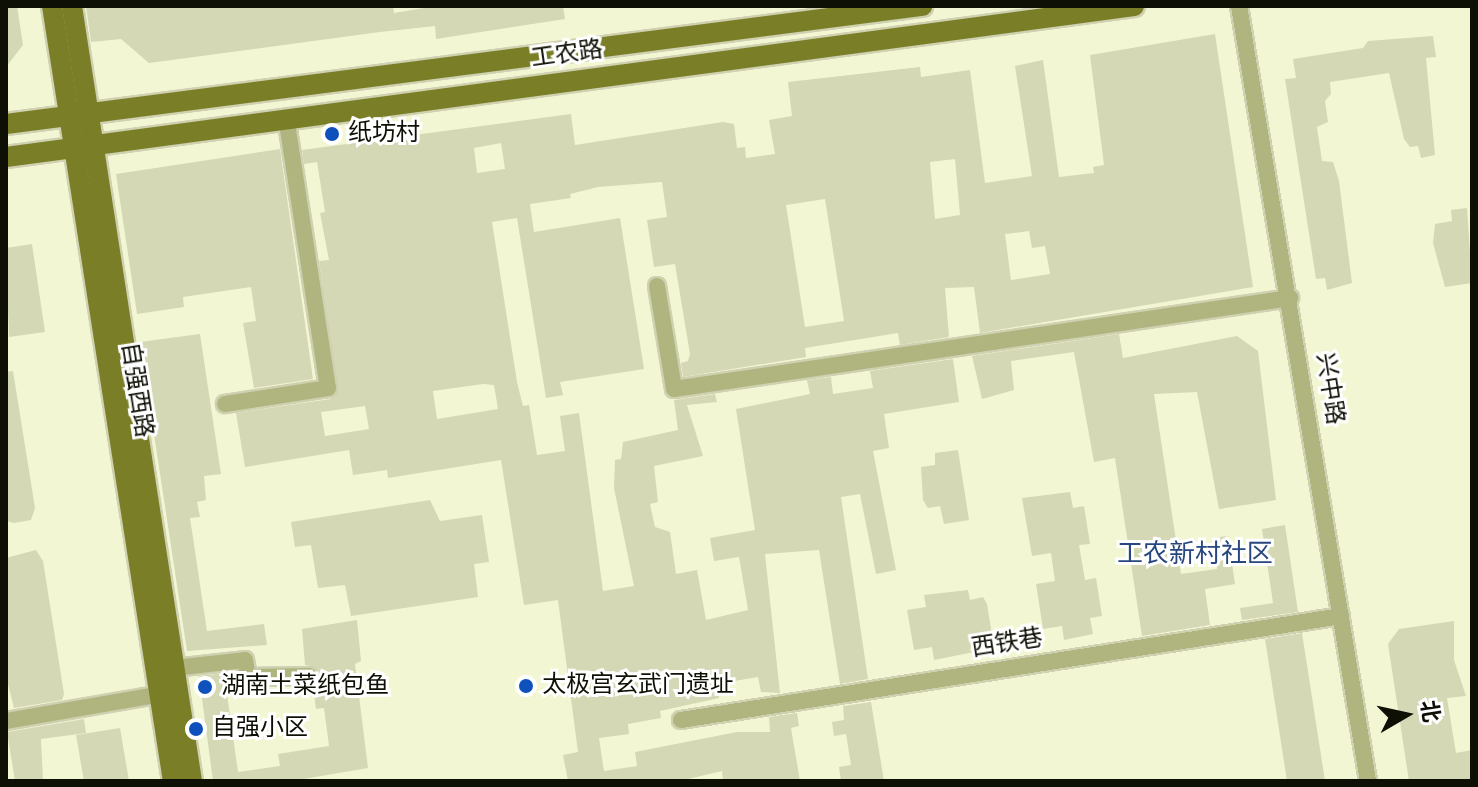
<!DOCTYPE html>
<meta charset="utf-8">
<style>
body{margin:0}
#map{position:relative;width:1478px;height:787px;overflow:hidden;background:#f3f6d2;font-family:"Alegreya Sans","Noto Sans SC",sans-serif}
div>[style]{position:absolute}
.building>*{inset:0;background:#d4d8b5}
.roads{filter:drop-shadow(2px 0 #cfd1b1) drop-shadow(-2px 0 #cfd1b1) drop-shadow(0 2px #cfd1b1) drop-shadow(0 -2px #cfd1b1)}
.minor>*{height:16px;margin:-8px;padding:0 8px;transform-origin:8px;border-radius:8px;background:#b0b57f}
.major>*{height:20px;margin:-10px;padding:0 10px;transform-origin:10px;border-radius:10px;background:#7a7e27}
.dots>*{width:22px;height:22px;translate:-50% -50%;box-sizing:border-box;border:4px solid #fff;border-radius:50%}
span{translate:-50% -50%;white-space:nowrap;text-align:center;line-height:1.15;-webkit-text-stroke:6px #fff;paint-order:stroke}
.street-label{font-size:24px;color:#0f1005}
.poi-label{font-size:24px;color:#0f1005}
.left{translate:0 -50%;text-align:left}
.neighbourhood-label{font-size:26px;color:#27477e}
.frame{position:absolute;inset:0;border:8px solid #0f1005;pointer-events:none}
.north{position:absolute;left:1366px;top:675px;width:80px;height:80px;-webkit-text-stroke:6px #fff;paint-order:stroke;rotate:81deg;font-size:22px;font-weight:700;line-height:32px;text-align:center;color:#0f1005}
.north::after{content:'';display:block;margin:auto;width:28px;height:36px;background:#0f1005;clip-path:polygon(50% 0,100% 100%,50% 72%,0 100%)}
</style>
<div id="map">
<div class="building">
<div style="clip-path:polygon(6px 6px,17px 6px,23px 45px,6px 67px)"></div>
<div style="clip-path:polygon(86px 6px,393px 6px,394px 13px,436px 6px,563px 6px,565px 19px,436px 39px,435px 26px,380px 32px,149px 63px,121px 39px,91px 42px)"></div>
<div style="clip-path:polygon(evenodd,1215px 34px,1253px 287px,980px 333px,974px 287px,945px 288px,949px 337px,900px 345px,898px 333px,805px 348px,806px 357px,683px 377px,681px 363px,688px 361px,690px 354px,675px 264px,654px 267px,647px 220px,667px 217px,662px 182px,598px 187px,570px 194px,571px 198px,530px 204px,534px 232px,620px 218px,644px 369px,560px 382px,563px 395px,546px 398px,517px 218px,492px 222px,517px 382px,523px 406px,529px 405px,537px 455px,565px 451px,560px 416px,579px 413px,603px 591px,634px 586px,614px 488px,615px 460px,621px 459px,623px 442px,678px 430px,674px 400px,715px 394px,717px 402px,687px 405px,703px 456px,654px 466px,658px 502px,650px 504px,655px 527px,670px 532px,676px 574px,697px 570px,706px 620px,748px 610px,739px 557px,714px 561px,710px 538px,755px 530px,736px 409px,810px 394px,807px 380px,831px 377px,833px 394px,873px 388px,870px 371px,953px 359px,959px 402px,884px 414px,889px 448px,873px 451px,896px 570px,876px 574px,860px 494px,841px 497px,868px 679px,840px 684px,819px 550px,765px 554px,780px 693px,761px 692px,758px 677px,717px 684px,719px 698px,660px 711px,661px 718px,628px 724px,629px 734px,599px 738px,604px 771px,637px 766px,635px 752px,737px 732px,770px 732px,769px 717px,797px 713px,799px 726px,791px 728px,800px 781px,723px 781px,722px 771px,680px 781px,568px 781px,563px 755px,578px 752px,558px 600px,524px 605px,501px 460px,388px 478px,387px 470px,353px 475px,349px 450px,245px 467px,236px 413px,330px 399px,338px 391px,319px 261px,329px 260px,320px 213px,325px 212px,317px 162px,304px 164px,302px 150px,571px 114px,575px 145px,723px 122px,734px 124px,737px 148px,745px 147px,746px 158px,775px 154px,769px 120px,792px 116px,788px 82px,920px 67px,921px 77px,970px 70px,985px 183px,1032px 176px,1015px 66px,1043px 60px,1059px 177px,1094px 173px,1093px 167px,1104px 165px,1090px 55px,1215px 34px,501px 143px,505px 169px,477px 173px,474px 148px,501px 143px,1215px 34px,955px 159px,960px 215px,935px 219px,930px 162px,955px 159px,1215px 34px,825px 199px,844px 321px,805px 327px,786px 205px,825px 199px,1215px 34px,1029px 231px,1032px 248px,1045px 246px,1050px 274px,1011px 280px,1005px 234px,1029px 231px,1215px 34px,483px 384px,494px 385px,498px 409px,437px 419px,433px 391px,483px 384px,1215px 34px,365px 406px,369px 429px,325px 436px,321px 412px,365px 406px)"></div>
<div style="clip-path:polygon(1433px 36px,1436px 57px,1426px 58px,1435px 155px,1421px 158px,1418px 146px,1410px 147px,1404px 139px,1389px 73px,1330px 82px,1331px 94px,1325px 101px,1328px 122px,1317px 127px,1322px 161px,1333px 162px,1339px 181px,1352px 283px,1327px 290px,1325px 278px,1316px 279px,1285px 79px,1296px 78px,1293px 59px,1363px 48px,1368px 41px)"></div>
<div style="clip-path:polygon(280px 149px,313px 379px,254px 388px,243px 323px,256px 321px,251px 287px,183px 297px,184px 307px,137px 314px,116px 174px)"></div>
<div style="clip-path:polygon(1467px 208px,1472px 283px,1445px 287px,1433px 243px,1435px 224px,1452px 221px,1451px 210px)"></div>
<div style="clip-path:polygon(32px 244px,45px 332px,9px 337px,6px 248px)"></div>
<div style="clip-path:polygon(200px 334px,221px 474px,204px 476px,206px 500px,197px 502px,200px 517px,190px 518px,207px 631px,264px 624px,267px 645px,187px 651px,140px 342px)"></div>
<div style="clip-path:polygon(1119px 334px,1123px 358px,1237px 336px,1258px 351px,1276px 500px,1219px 509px,1197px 392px,1154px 394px,1181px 574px,1217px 569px,1212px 538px,1228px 536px,1235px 584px,1205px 589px,1210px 625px,1142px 636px,1115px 458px,1094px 462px,1074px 352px,1011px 361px,1014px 390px,982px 399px,972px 356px)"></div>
<div style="clip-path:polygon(13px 371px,35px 508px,31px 520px,14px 523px,6px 521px,6px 372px)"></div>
<div style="clip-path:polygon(958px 450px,969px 520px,944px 524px,940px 506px,928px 508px,923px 500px,921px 467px,935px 465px,935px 453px)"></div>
<div style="clip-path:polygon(1070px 492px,1073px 508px,1084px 506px,1090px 544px,1079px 545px,1085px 580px,1096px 578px,1102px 616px,1090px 618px,1093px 634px,1064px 640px,1062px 626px,1043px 629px,1036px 584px,1055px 581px,1051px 553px,1032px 556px,1022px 498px)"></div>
<div style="clip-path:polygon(430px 500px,440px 521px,482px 515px,489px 562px,474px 564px,478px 597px,351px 616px,345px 585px,318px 588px,311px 545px,295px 547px,291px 522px)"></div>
<div style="clip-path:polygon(1285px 525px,1298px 612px,1242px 620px,1240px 608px,1273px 603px,1262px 529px)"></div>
<div style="clip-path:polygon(36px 550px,43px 561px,64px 694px,62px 700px,14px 708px,7px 680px,6px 558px)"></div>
<div style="clip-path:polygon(968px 590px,970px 600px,983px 597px,987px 604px,994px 648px,934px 660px,932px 647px,914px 650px,907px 610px,926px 607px,924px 595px)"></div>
<div style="clip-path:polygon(357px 620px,361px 661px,355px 664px,368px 768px,292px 781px,213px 781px,199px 676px,224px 673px,238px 772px,280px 766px,278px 754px,329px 746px,324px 708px,316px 709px,313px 686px,320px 675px,315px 667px,305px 665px,302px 629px)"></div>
<div style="clip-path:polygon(1454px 621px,1454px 660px,1466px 696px,1447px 698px,1456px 753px,1472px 750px,1472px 781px,1409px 781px,1388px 644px,1399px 629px)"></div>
<div style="clip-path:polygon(1302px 633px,1314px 710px,1325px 781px,1287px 781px,1265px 639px)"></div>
<div style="clip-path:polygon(871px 702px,884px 781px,841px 781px,839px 767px,851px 765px,846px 734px,834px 736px,832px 722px,844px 720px,843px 706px)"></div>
<div style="clip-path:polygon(84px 719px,86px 733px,41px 739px,43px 781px,15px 781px,7px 732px)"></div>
<div style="clip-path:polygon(120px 728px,129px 781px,84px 781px,76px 735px)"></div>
</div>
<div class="roads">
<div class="minor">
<div style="left:1239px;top:6px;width:786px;rotate:80.55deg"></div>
<div style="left:657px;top:286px;width:104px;rotate:80.6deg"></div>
<div style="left:674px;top:389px;width:623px;rotate:-8.4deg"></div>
<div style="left:225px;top:404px;width:104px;rotate:-8.8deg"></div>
<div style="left:328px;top:388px;width:273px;rotate:-98.8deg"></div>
<div style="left:174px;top:668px;width:71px;rotate:-6.4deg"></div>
<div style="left:245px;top:660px;width:17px;rotate:80deg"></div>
<div style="left:248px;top:677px;width:61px;rotate:-0.9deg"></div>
<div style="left:681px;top:720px;width:668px;rotate:-8.95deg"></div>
<div style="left:6px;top:721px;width:164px;rotate:-9.8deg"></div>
</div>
<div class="major">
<div style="left:52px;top:6px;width:784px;rotate:81.13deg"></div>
<div style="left:72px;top:6px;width:784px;rotate:81.2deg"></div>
<div style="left:6px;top:124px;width:924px;rotate:-7.34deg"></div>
<div style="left:6px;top:157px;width:1138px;rotate:-7.62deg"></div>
</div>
</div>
<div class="dots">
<div style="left:332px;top:134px;background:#0e51bc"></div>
<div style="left:526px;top:686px;background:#0e51bc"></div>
<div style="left:205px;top:687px;background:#0e51bc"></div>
<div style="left:196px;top:729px;background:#0e51bc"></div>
</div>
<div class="street-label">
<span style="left:567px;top:55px;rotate:-8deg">工农路</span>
<span style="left:1329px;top:389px;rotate:81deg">兴中路</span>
<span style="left:136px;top:390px;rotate:81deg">自强西路</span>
<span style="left:1007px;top:644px;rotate:-9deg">西铁巷</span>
</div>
<div class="poi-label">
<span class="left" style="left:348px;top:134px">纸坊村</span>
<span class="left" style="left:542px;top:686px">太极宫玄武门遗址</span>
<span class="left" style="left:221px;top:687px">湖南土菜纸包鱼</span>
<span class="left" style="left:212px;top:729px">自强小区</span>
</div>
<div class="neighbourhood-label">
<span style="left:1195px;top:555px">工农新村社区</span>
</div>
<div class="frame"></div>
<div class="north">北</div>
</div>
